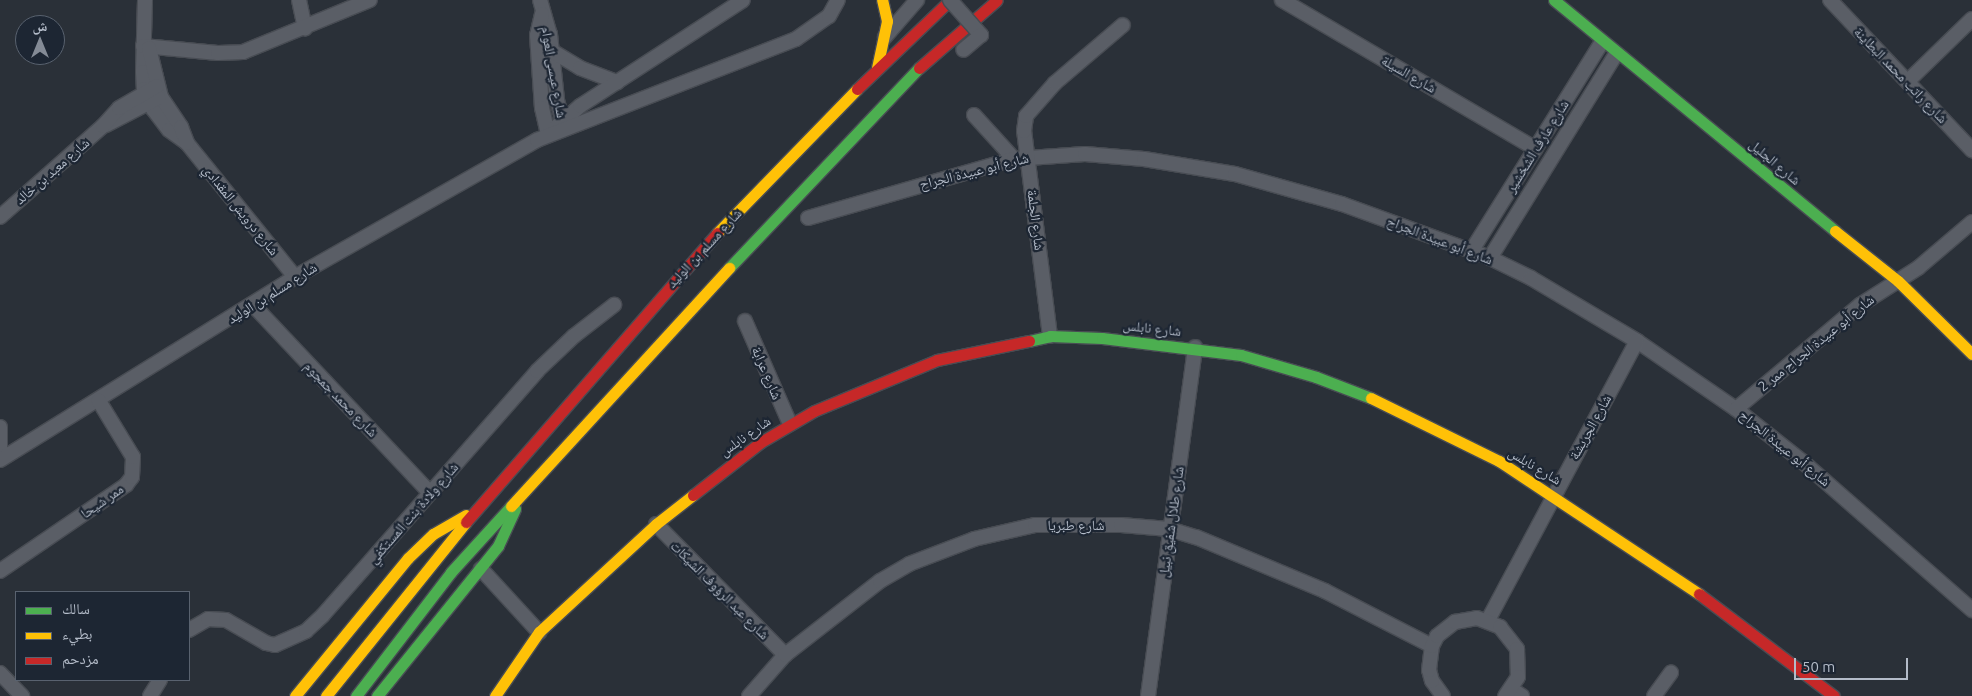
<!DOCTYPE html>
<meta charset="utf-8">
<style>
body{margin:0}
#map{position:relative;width:1972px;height:696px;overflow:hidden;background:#2a3038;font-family:Ubuntu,"Noto Naskh Arabic",sans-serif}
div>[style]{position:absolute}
.roads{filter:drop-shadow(1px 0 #484c53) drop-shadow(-1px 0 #484c53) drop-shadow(0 1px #484c53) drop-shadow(0 -1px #484c53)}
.street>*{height:14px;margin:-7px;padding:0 7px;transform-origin:7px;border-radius:7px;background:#5a5e66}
.fast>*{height:11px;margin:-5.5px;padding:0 5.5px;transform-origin:5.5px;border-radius:5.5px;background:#4caf50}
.slow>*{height:11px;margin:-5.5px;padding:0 5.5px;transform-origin:5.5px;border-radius:5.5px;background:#ffc107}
.jam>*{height:11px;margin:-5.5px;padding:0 5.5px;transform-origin:5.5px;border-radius:5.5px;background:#c62828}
.bridges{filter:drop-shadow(1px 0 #484c53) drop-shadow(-1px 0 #484c53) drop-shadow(0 1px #484c53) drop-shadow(0 -1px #484c53)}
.street-bridge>*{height:14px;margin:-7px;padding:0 7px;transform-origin:7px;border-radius:7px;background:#5a5e66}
span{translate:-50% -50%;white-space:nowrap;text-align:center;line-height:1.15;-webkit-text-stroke:4.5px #1d2633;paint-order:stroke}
.street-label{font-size:14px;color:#b4bcc9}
.legend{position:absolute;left:15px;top:591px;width:175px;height:90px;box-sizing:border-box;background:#1d2633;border:1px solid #59626f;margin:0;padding:6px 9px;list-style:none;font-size:15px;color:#b4bcc9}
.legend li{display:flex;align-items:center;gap:10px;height:25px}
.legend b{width:25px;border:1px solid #59626f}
.north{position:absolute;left:15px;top:15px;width:50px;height:50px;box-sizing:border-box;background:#1d2633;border:1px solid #59626f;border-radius:50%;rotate:0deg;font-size:14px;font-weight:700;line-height:20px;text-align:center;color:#b4bcc9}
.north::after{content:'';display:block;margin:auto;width:18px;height:22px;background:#848b96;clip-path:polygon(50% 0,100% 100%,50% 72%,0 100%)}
.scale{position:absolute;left:1794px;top:658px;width:114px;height:22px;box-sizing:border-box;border:2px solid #b4bcc9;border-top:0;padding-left:6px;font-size:15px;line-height:18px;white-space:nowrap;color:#b4bcc9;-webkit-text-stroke:4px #1d2633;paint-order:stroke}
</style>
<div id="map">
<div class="roads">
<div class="street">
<div style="left:145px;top:0;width:72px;rotate:91.6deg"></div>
<div style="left:143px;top:72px;width:17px;rotate:87deg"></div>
<div style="left:144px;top:89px;width:22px;rotate:66deg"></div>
<div style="left:153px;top:109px;width:26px;rotate:53deg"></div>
<div style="left:169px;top:130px;width:22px;rotate:36deg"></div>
<div style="left:187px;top:143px;width:172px;rotate:51.1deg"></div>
<div style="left:299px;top:0;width:29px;rotate:78deg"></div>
<div style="left:540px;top:0;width:35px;rotate:74deg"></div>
<div style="left:550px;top:34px;width:66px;rotate:83.9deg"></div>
<div style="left:557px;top:100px;width:27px;rotate:75deg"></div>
<div style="left:1282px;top:0;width:294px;rotate:30.4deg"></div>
<div style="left:1830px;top:0;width:207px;rotate:46.6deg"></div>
<div style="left:542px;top:14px;width:22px;rotate:103deg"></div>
<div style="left:537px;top:35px;width:73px;rotate:86.1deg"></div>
<div style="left:542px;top:108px;width:27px;rotate:77deg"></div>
<div style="left:885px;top:37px;width:49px;rotate:-49.1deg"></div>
<div style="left:143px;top:46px;width:75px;rotate:5.3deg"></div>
<div style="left:218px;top:53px;width:25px;rotate:-2deg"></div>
<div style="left:243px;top:52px;width:137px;rotate:-22.3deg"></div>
<div style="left:149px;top:48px;width:50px;rotate:76.2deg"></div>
<div style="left:161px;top:97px;width:36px;rotate:56deg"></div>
<div style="left:181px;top:127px;width:17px;rotate:69deg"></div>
<div style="left:552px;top:51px;width:33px;rotate:31deg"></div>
<div style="left:580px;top:68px;width:40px;rotate:21deg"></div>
<div style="left:1908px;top:81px;width:89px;rotate:-44.1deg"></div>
<div style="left:974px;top:115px;width:59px;rotate:47.7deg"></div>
<div style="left:106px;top:125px;width:59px;rotate:-27.4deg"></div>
<div style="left:548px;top:134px;width:43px;rotate:-41.2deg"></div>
<div style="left:580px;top:106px;width:194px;rotate:-33deg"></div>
<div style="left:0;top:217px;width:137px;rotate:-41.5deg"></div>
<div style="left:103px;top:126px;width:24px;rotate:-48deg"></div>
<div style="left:119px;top:108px;width:44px;rotate:-30.1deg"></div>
<div style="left:808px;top:218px;width:214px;rotate:-16deg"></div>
<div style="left:1014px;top:159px;width:71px;rotate:-4deg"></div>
<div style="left:1085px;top:154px;width:59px;rotate:4.8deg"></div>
<div style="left:1144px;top:159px;width:92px;rotate:9.4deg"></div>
<div style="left:1235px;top:174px;width:111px;rotate:15.7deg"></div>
<div style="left:1342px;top:204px;width:158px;rotate:20deg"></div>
<div style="left:1490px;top:258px;width:46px;rotate:26deg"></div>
<div style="left:1531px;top:278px;width:123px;rotate:30.7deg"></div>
<div style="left:1637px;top:341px;width:120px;rotate:34.5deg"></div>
<div style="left:1736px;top:409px;width:85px;rotate:38.3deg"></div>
<div style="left:1803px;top:462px;width:225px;rotate:41.2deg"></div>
<div style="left:1472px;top:250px;width:245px;rotate:-58deg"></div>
<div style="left:1490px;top:258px;width:240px;rotate:-58.3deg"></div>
<div style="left:253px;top:305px;width:258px;rotate:46.7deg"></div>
<div style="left:745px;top:321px;width:112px;rotate:66.4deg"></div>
<div style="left:1050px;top:336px;width:207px;rotate:-97.2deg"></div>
<div style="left:1024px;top:131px;width:15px;rotate:-82deg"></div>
<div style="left:1026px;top:116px;width:44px;rotate:-48.7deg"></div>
<div style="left:1055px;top:83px;width:89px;rotate:-40.5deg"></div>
<div style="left:1736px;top:409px;width:162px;rotate:-40deg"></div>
<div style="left:1860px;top:305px;width:69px;rotate:-32.5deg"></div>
<div style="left:1918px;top:268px;width:71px;rotate:-40.4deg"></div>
<div style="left:0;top:427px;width:23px;rotate:90deg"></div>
<div style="left:0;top:460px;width:347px;rotate:-31.8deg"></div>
<div style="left:295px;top:277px;width:278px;rotate:-29.5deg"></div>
<div style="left:537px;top:140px;width:278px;rotate:-21.3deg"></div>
<div style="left:796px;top:39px;width:40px;rotate:-34.9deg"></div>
<div style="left:829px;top:16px;width:18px;rotate:-61deg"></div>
<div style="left:656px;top:524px;width:184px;rotate:45.4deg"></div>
<div style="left:481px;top:569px;width:86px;rotate:47.4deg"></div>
<div style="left:0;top:571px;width:153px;rotate:-34.3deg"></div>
<div style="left:126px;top:485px;width:10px;rotate:-53deg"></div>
<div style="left:132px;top:477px;width:20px;rotate:-87deg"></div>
<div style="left:133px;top:457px;width:66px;rotate:-121.3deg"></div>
<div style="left:1488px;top:620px;width:316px;rotate:-61.9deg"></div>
<div style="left:189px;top:630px;width:22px;rotate:-30deg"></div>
<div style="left:208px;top:619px;width:18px;rotate:3deg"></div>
<div style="left:226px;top:620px;width:46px;rotate:29.9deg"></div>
<div style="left:266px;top:643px;width:9px;rotate:13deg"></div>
<div style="left:275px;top:645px;width:34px;rotate:-24deg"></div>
<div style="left:306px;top:631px;width:23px;rotate:-43deg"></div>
<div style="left:323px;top:615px;width:325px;rotate:-48.7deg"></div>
<div style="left:537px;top:371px;width:51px;rotate:-43.4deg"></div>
<div style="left:574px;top:336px;width:51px;rotate:-37.8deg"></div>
<div style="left:0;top:673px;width:32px;rotate:46deg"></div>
<div style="left:1511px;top:689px;width:13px;rotate:32deg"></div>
<div style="left:150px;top:696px;width:19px;rotate:-58deg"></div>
<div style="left:749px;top:696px;width:55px;rotate:-48.7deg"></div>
<div style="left:785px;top:655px;width:120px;rotate:-37.9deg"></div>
<div style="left:880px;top:581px;width:34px;rotate:-30deg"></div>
<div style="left:909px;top:564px;width:70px;rotate:-21deg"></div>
<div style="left:974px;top:539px;width:63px;rotate:-12.9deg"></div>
<div style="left:1035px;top:525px;width:86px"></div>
<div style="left:1121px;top:525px;width:48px;rotate:4.8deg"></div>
<div style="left:1169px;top:529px;width:28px;rotate:17deg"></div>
<div style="left:1196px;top:537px;width:140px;rotate:22.7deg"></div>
<div style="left:1325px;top:591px;width:120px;rotate:27.2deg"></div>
<div style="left:1148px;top:696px;width:352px;rotate:-82.3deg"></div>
<div style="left:1443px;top:696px;width:19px;rotate:-126deg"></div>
<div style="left:1432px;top:681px;width:11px;rotate:-105deg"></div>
<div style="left:1429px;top:670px;width:24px;rotate:-83deg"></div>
<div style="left:1432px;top:646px;width:11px;rotate:-63deg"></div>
<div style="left:1437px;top:636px;width:23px;rotate:-38deg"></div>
<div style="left:1455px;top:622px;width:22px;rotate:-10deg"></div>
<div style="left:1477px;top:618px;width:25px;rotate:21deg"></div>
<div style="left:1500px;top:627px;width:28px;rotate:52deg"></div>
<div style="left:1517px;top:649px;width:28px;rotate:88deg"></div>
<div style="left:1518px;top:677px;width:23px;rotate:124deg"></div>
<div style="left:1654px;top:696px;width:29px;rotate:-54deg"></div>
</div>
<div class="fast">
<div style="left:1554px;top:0;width:364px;rotate:39.4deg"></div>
<div style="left:729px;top:268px;width:276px;rotate:-46.5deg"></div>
<div style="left:1029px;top:341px;width:22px;rotate:-13deg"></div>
<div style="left:1050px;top:336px;width:52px;rotate:2.2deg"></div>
<div style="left:1102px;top:338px;width:140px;rotate:7deg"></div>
<div style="left:1241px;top:355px;width:78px;rotate:16.3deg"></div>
<div style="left:1316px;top:377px;width:59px;rotate:20.9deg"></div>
<div style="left:356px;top:696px;width:156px;rotate:-52.5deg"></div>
<div style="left:451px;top:572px;width:89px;rotate:-47.7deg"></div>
<div style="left:377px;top:696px;width:193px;rotate:-51.1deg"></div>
<div style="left:498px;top:546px;width:41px;rotate:-65.3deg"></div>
</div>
<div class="slow">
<div style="left:877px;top:68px;width:48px;rotate:-78deg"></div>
<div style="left:887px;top:21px;width:22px;rotate:-103deg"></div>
<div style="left:1835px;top:231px;width:80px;rotate:38.4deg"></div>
<div style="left:1898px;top:281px;width:104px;rotate:44.6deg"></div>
<div style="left:717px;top:233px;width:201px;rotate:-45.8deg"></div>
<div style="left:1371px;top:398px;width:143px;rotate:26.2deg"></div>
<div style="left:1499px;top:461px;width:240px;rotate:33.6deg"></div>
<div style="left:511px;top:506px;width:323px;rotate:-47.5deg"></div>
<div style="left:295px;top:696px;width:178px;rotate:-50.7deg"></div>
<div style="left:408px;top:558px;width:35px;rotate:-44deg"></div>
<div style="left:433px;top:534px;width:38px;rotate:-30deg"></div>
<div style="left:326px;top:696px;width:223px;rotate:-51.2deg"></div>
<div style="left:495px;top:696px;width:78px;rotate:-55.5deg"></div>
<div style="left:539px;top:632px;width:159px;rotate:-42.7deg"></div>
<div style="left:656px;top:524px;width:47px;rotate:-38.1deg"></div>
</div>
<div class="jam">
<div style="left:919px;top:68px;width:103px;rotate:-41.1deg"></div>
<div style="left:857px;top:89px;width:129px;rotate:-43.7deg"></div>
<div style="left:693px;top:495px;width:86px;rotate:-37.9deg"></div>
<div style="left:761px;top:442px;width:61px;rotate:-30.3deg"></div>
<div style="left:814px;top:411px;width:133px;rotate:-22.5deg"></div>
<div style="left:937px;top:360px;width:94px;rotate:-11.7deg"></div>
<div style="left:466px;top:522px;width:383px;rotate:-49deg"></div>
<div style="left:1699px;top:594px;width:169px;rotate:37.1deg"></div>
</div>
</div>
<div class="bridges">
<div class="street-bridge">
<div style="left:950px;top:0;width:47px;rotate:48.5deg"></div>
<div style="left:981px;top:35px;width:23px;rotate:140deg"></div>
</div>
</div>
<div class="street-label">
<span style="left:554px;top:72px;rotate:80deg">شارع عيسى العوام</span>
<span style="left:1409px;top:74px;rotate:30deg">شارع السيلة</span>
<span style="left:1901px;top:75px;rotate:46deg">شارع راتب محمد البطاينة</span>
<span style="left:1537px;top:146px;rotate:-58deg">شارع عارف الشخشير</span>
<span style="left:1775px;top:162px;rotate:40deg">شارع الجليل</span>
<span style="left:52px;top:171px;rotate:-41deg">شارع معبد بن خالد</span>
<span style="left:974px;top:171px;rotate:-14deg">شارع أبو عبيدة الجراح</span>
<span style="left:241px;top:210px;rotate:51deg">شارع درويش المقدادي</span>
<span style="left:1036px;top:220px;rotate:83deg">شارع الجلمة</span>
<span style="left:1440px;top:240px;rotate:21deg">شارع أبو عبيدة الجراح</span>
<span style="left:704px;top:248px;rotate:-47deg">شارع مسلم بن الوليد</span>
<span style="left:272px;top:293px;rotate:-32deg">شارع مسلم بن الوليد</span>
<span style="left:1152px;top:328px;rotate:6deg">شارع نابلس</span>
<span style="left:1816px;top:343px;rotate:-39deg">شارع أبو عبيدة الجراح ممر 2</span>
<span style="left:767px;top:373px;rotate:67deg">شارع عرابة</span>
<span style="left:341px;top:399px;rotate:46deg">شارع محمد جمجوم</span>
<span style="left:1590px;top:427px;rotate:-61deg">شارع الجريشة</span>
<span style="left:745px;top:436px;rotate:-35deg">شارع نابلس</span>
<span style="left:1785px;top:448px;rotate:39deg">شارع أبو عبيدة الجراح</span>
<span style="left:1535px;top:466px;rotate:31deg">شارع نابلس</span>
<span style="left:102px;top:501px;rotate:-35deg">ممر شيحا</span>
<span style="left:413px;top:513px;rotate:-49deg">شارع ولادة بنت المستكفي</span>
<span style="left:1171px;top:522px;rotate:-82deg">شارع طلال شفيق نبيل</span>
<span style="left:1076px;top:525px">شارع طبريا</span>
<span style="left:720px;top:590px;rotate:45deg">شارع عبد الرؤوف الشيكات</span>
</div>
<ul class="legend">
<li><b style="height:6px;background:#4caf50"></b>سالك</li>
<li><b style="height:6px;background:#ffc107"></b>بطيء</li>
<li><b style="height:6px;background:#c62828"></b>مزدحم</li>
</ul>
<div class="north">ش</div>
<div class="scale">50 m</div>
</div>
